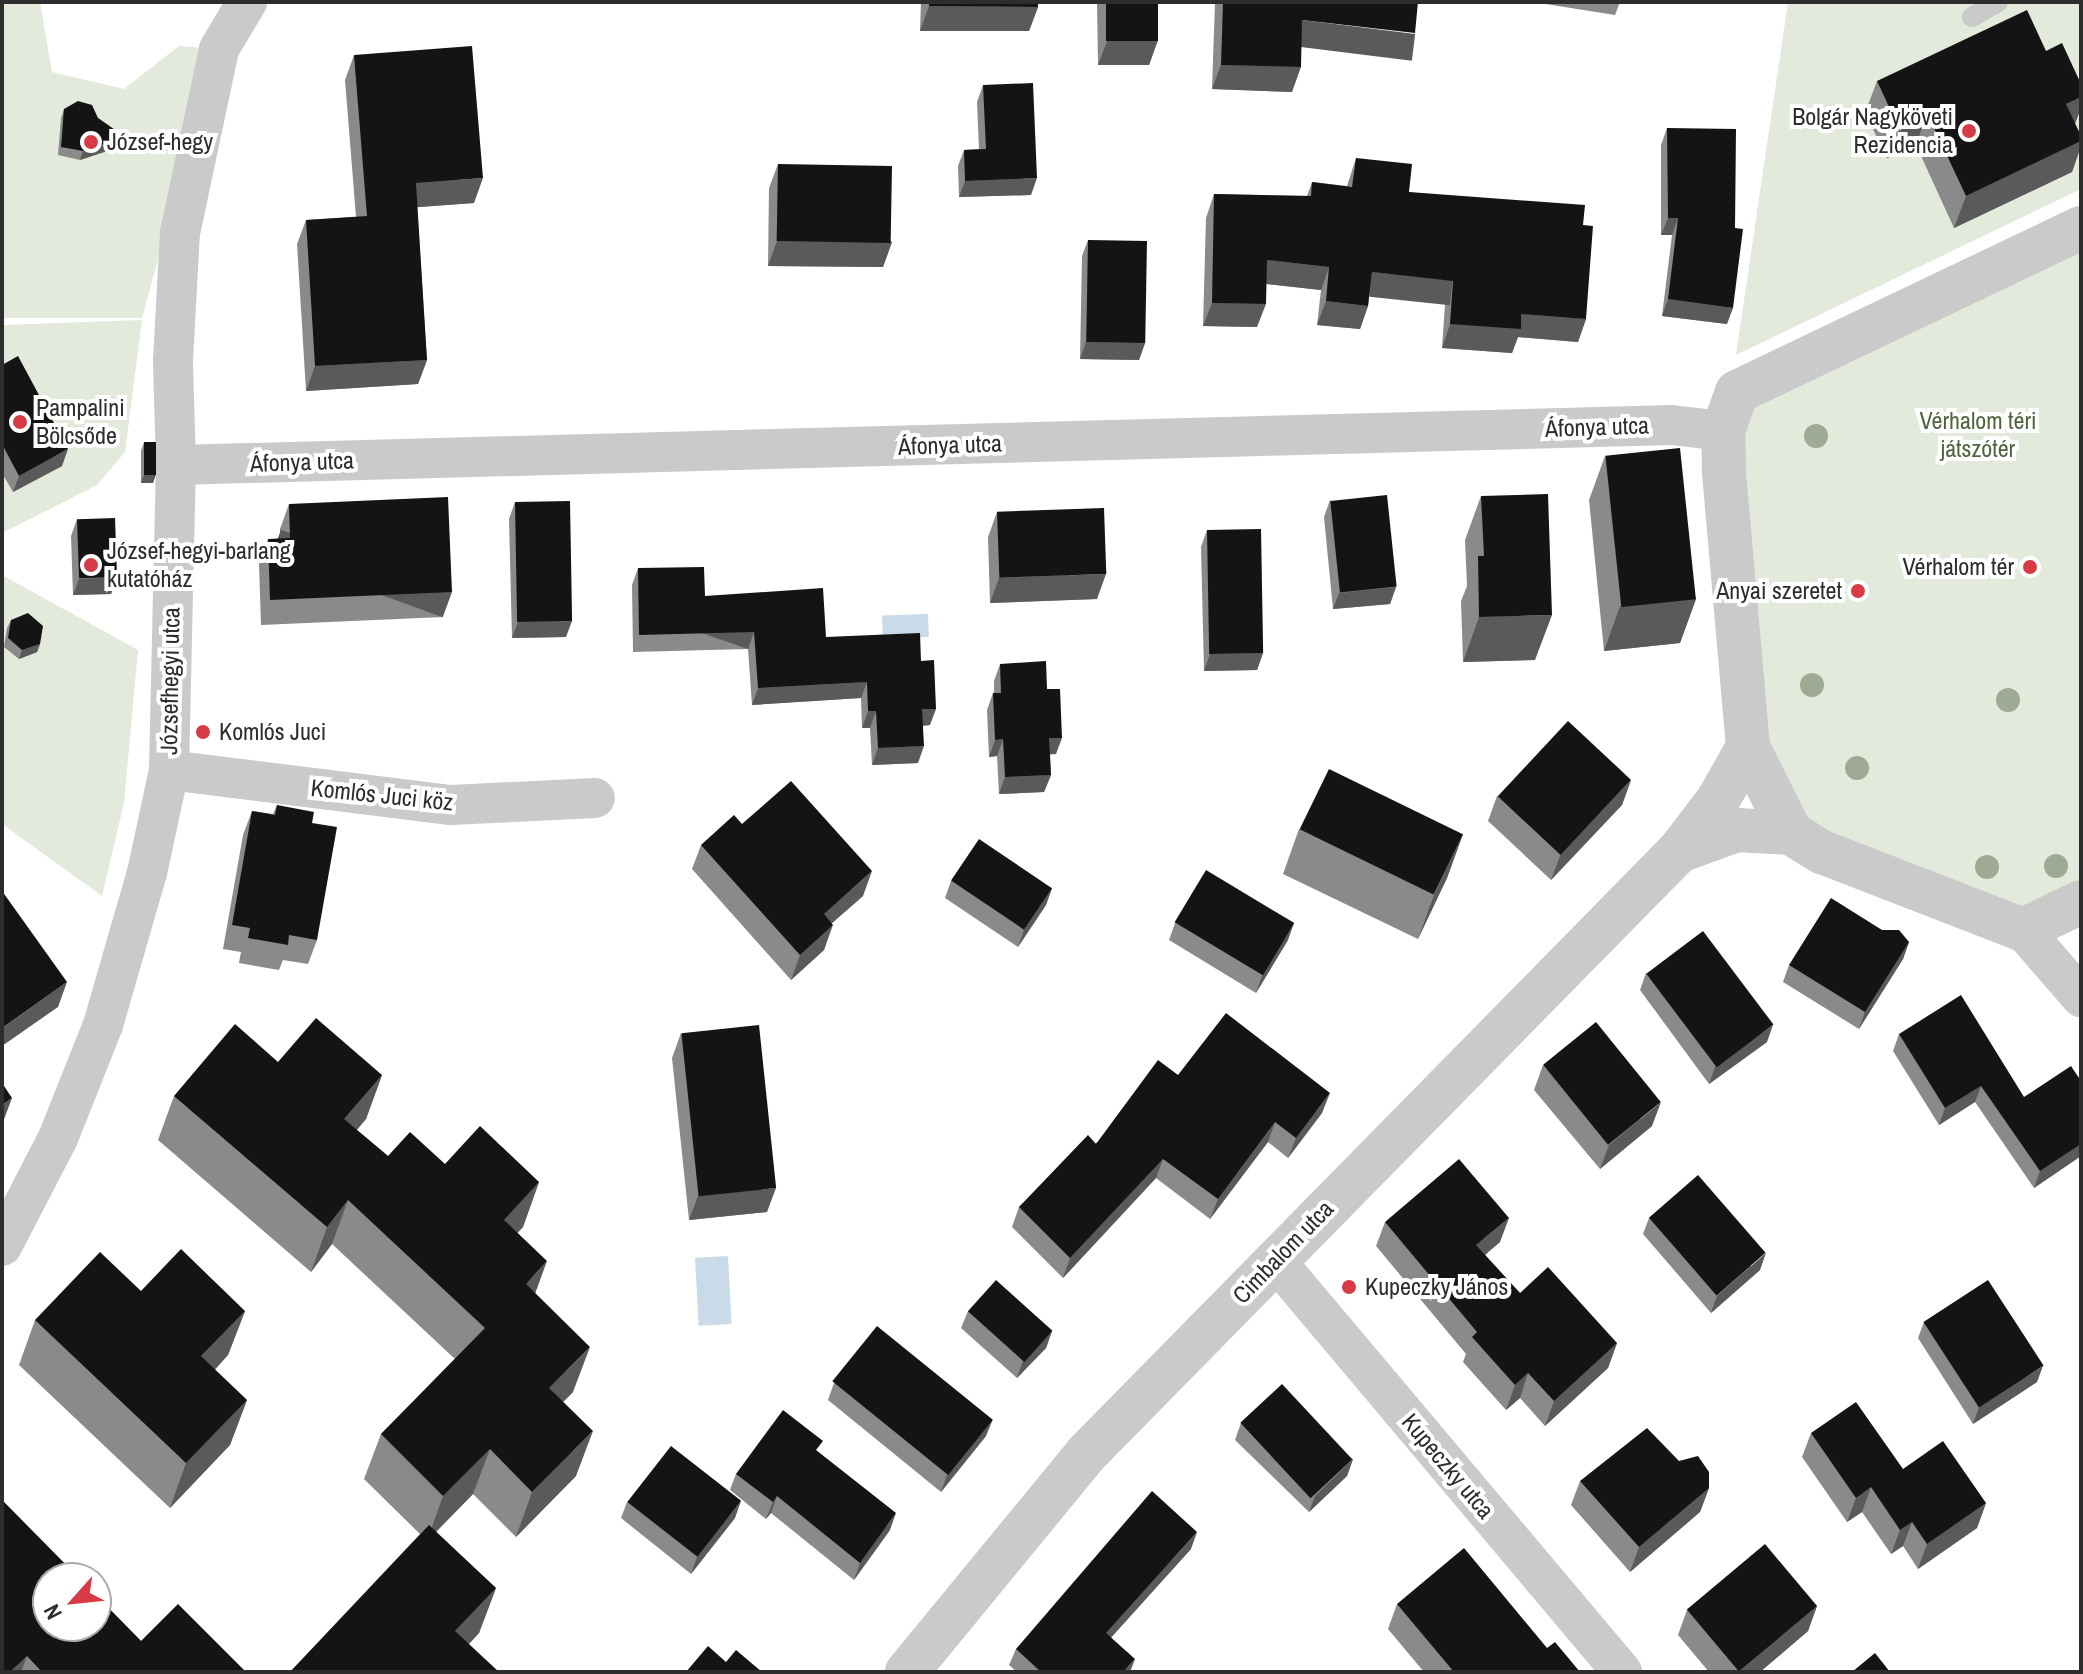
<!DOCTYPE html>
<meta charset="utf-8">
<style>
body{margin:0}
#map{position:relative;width:2083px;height:1674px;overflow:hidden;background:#fff;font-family:"Archivo Narrow",sans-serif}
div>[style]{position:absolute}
.green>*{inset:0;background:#e3e9db}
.water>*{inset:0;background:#c9dbe8;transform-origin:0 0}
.service>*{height:20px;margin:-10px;padding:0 10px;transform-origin:10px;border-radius:10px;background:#cacaca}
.minor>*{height:40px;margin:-20px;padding:0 20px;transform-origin:20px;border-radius:20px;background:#cacaca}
.tertiary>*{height:44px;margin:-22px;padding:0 22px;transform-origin:22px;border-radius:22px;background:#cacaca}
.trees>*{width:24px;height:24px;margin:-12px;border-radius:50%;background:#9faa95}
.wall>*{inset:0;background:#8a8a8a}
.shaded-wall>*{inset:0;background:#5a5a5a;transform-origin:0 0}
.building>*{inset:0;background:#141414;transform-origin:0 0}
.dots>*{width:22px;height:22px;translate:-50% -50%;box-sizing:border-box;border:4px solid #fff;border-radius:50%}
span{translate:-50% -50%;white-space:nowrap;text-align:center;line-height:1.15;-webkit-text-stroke:8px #fff;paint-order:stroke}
.poi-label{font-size:24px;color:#2d2d2d}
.right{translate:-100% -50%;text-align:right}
.left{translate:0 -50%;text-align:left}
.park-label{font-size:24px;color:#50653e}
.street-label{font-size:24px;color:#2d2d2d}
.frame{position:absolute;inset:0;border:4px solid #2d2d2d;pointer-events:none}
.north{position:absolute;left:32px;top:1562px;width:80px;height:80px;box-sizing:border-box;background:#fff;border:2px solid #ababab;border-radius:50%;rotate:243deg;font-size:22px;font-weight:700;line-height:32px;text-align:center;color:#2d2d2d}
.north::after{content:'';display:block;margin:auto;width:28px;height:36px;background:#d73c46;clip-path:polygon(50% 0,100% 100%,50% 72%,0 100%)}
</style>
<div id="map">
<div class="green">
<div style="clip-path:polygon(2px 2px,40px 2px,52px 72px,124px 89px,179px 46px,204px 48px,182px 172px,142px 318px,2px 318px)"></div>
<div style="clip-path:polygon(1788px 2px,2081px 2px,2081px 189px,1736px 355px)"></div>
<div style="clip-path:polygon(2081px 228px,2081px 902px,2023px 930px,1822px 852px,1748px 747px,1737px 392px)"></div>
<div style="clip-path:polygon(142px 320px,125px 452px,97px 485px,2px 533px,2px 325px)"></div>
<div style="clip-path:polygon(2px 575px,138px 650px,124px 803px,102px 896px,2px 824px)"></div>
</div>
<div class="water">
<div style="left:928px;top:614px;width:23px;height:46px;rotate:88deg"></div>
<div style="left:728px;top:1256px;width:68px;height:33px;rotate:87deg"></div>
</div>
<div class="service">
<div style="left:1972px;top:17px;width:30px;rotate:-30deg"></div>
</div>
<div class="minor">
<div style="left:176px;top:465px;width:1496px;rotate:-1.53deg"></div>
<div style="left:1671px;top:425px;width:52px;rotate:6.6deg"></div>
<div style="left:169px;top:770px;width:284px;rotate:7.1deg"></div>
<div style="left:451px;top:805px;width:144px;rotate:-2.8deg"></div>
<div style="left:2023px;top:930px;width:89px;rotate:49.1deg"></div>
<div style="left:2px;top:1246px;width:122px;rotate:-62.6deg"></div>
<div style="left:58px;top:1138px;width:122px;rotate:-68.3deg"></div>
<div style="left:103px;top:1025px;width:158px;rotate:-73.9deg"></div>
<div style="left:147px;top:873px;width:105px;rotate:-77.9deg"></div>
<div style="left:169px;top:770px;width:305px;rotate:-88.7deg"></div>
<div style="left:176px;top:465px;width:104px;rotate:-91.7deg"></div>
<div style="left:173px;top:361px;width:128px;rotate:-86.9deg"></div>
<div style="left:180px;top:233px;width:188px;rotate:-78deg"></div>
<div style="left:219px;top:49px;width:55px;rotate:-59.2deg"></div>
<div style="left:1275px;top:1260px;width:539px;rotate:49.89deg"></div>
</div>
<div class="tertiary">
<div style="left:1791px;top:833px;width:96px;rotate:-116.6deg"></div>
<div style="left:1748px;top:747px;width:278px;rotate:-95deg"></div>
<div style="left:1724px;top:470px;width:39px;rotate:-91deg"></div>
<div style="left:1723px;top:431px;width:41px;rotate:-70.3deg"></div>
<div style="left:1737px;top:392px;width:381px;rotate:-25.5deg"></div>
<div style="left:1679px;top:851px;width:62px;rotate:-19.9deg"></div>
<div style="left:1737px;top:830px;width:54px;rotate:3.2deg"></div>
<div style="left:1791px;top:833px;width:36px;rotate:32deg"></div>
<div style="left:1822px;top:852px;width:216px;rotate:21.2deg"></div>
<div style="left:2023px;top:930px;width:64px;rotate:-25.8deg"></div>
<div style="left:907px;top:1672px;width:282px;rotate:-50.6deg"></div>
<div style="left:1086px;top:1454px;width:846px;rotate:-45.48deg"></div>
<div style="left:1679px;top:851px;width:64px;rotate:-52.6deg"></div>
<div style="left:1718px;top:800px;width:61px;rotate:-60.5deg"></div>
</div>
<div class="trees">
<div style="left:1816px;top:436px"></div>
<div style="left:1812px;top:685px"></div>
<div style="left:2008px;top:700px"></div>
<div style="left:1857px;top:768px"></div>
<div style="left:2056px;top:866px"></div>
<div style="left:1987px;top:867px"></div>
</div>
<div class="wall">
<div style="clip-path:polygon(921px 2px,1038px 2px,1038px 7px,1029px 31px,920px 31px)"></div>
<div style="clip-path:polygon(1097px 2px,1158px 2px,1158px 40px,1149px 65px,1098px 65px)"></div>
<div style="clip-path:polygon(1215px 2px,1223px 2px,1406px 58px,1301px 46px,1292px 92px,1212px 89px)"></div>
<div style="clip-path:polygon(1533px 2px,1620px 2px,1615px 15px)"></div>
<div style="clip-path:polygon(2046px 51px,2081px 84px,2081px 108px,2075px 124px,2081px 136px,2081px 146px,2072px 172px,1954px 228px,1916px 145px,1887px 158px,1865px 113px,1877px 81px)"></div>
<div style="clip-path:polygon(354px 55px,474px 203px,417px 207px,427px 360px,418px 384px,306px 391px,297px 244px,306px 220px,356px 217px,345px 80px)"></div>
<div style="clip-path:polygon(983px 85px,1031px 195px,959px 197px,958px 166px,964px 150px,979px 149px,977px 102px)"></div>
<div style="clip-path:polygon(64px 109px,98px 118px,125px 137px,122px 146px,80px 160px,58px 155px,61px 118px)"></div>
<div style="clip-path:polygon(1667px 128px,1735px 228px,1727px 324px,1662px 316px,1672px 235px,1661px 235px,1661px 145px)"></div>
<div style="clip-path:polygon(1356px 158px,1409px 192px,1583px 225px,1586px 319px,1578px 342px,1518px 337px,1512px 353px,1442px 348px,1445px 304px,1369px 295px,1368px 306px,1360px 329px,1317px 325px,1321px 290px,1266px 284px,1257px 327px,1203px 326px,1206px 218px,1214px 194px,1307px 196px,1312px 182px,1347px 186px)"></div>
<div style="clip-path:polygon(778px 164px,892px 242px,883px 267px,768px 266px,769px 188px)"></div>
<div style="clip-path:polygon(1088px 240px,1145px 343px,1139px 360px,1080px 359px,1082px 256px)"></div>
<div style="clip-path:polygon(2px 365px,62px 466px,13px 492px,2px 473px)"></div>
<div style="clip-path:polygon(144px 442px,156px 474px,153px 483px,141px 483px,141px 451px)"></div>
<div style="clip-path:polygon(1605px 456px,1696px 599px,1680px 643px,1604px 651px,1589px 500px)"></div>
<div style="clip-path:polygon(1481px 496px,1535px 660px,1463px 662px,1461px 601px,1467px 586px,1465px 540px)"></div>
<div style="clip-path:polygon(1330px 500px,1396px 587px,1390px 604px,1333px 609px,1324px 517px)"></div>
<div style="clip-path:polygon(515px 502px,566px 637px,512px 638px,509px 519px)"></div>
<div style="clip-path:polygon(289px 504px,443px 617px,261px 625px,259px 564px,268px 539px,280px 539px,280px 529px)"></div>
<div style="clip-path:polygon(997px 512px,1097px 599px,990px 603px,988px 537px)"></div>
<div style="clip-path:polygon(77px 519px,117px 577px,111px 594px,73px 595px,71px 536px)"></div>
<div style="clip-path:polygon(1207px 530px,1263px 653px,1257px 670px,1204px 671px,1201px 547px)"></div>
<div style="clip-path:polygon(638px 568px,705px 596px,826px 637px,921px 661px,930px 725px,923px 726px,918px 763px,872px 765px,870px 728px,862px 728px,861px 698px,752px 705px,748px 649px,633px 652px,632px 585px)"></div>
<div style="clip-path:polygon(11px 620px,40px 644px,37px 652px,19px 659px,4px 647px,7px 628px)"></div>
<div style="clip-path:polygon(1000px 664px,1047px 689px,1056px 754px,1050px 754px,1051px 775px,1044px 792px,999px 794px,997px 756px,989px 757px,987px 710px,993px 693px,994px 693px,994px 681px)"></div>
<div style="clip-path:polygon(1631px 780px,1622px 805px,1551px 880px,1488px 821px,1497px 796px)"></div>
<div style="clip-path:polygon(277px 805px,312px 823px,317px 940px,308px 964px,283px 960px,279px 970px,239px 963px,241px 952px,223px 949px,243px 835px,252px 811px,273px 814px)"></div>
<div style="clip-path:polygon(742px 824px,863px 896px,832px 923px,824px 950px,791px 980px,692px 869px,701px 845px)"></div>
<div style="clip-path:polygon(1299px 829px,1463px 834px,1447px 878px,1418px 939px,1283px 874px)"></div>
<div style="clip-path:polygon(951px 881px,1052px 888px,1046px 905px,1018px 947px,945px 898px)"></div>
<div style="clip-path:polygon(1175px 923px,1288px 940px,1256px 993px,1169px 940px)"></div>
<div style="clip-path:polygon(1882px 930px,1909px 942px,1903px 959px,1859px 1029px,1783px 982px,1789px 965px)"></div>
<div style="clip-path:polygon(1646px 973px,1767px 1042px,1709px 1084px,1640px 990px)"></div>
<div style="clip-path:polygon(681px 1033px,767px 1212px,689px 1220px,672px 1058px)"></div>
<div style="clip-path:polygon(1899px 1034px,2024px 1097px,2081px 1081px,2081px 1156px,2034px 1188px,1975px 1102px,1939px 1125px,1893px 1051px)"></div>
<div style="clip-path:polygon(278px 1062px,382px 1075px,366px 1119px,357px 1130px,388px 1156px,445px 1164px,539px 1182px,523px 1227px,517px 1233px,535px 1293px,573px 1392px,563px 1402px,576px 1476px,516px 1537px,473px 1494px,436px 1532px,496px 1588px,479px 1633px,469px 1644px,290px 1672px,420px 1534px,364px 1479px,381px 1434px,455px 1359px,332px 1244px,311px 1272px,158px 1140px,174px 1096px)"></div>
<div style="clip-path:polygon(1543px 1065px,1652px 1126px,1600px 1169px,1534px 1090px)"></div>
<div style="clip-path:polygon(1178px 1075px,1322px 1113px,1288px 1158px,1268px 1142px,1210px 1219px,1156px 1178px,1063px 1278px,1012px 1227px,1019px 1207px)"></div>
<div style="clip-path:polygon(1649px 1218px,1760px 1270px,1711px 1313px,1643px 1234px)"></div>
<div style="clip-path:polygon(1385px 1222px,1500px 1242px,1485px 1255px,1520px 1293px,1617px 1343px,1608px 1368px,1545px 1426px,1520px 1398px,1506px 1410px,1463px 1362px,1466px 1354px,1376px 1246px)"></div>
<div style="clip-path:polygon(141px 1291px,245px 1311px,228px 1355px,215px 1370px,247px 1400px,230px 1445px,170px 1508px,19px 1365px,35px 1320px)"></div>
<div style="clip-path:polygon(968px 1311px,1052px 1331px,1046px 1348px,1017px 1378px,961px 1328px)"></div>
<div style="clip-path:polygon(1924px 1322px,2037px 1382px,1973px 1424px,1918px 1338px)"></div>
<div style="clip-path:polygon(834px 1383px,986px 1436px,941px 1492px,828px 1400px)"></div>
<div style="clip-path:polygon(1241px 1423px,1353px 1459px,1347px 1476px,1309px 1512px,1235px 1440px)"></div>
<div style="clip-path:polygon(1811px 1433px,1986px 1503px,1977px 1528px,1918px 1569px,1903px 1546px,1891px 1554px,1862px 1512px,1847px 1522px,1802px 1457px)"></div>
<div style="clip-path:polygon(818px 1453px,890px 1530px,854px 1580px,771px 1513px,766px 1519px,730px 1490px,736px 1474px)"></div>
<div style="clip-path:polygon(1679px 1461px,1709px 1488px,1700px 1512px,1630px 1572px,1571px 1505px,1580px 1481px)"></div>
<div style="clip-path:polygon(2px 1500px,141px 1641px,246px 1672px,2px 1672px)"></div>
<div style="clip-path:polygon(627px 1502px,735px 1518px,691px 1574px,621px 1518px)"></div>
<div style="clip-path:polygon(1191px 1549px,1111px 1637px,1130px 1672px,1017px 1672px,1009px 1665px,1016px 1649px)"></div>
<div style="clip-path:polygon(1397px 1604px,1547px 1648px,1580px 1672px,1424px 1672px,1388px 1629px)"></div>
<div style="clip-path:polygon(1817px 1606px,1808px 1631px,1760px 1672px,1709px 1672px,1678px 1635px,1687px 1610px)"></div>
</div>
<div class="shaded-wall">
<div style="clip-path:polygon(929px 6px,1038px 7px,1029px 31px,920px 31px)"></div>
<div style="left:1302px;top:20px;width:114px;height:27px;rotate:7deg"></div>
<div style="clip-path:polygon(1158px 40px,1149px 65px,1098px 65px,1107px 41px)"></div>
<div style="clip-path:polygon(1221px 65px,1301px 67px,1292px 92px,1212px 89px)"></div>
<div style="clip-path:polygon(2081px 97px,2081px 108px,2074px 126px,2066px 104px)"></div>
<div style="clip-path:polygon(1927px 113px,1916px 145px,1887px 158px,1898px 126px)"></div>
<div style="clip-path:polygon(125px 137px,122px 146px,80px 160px,83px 151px)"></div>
<div style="clip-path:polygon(2081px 141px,2081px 146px,2072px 172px,1954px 228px,1966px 196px)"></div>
<div style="clip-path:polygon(483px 178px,474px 203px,407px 208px,416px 183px)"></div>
<div style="clip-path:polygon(1037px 178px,1031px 195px,959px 197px,965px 181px)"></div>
<div style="clip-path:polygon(1668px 218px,1678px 218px,1672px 235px,1661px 235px)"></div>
<div style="clip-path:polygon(777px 241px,892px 242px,883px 267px,768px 266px)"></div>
<div style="clip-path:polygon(1267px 260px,1329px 267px,1321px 290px,1258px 283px)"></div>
<div style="left:1372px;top:272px;width:81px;height:25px;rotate:6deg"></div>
<div style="clip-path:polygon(1668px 299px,1733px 308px,1727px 324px,1662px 316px)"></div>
<div style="clip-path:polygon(1326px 301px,1368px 306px,1360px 329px,1317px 325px)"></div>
<div style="clip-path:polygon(1212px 303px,1266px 304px,1257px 327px,1203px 326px)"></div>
<div style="clip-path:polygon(1521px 314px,1586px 319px,1578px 342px,1518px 337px,1512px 353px,1442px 348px,1450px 324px)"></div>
<div style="clip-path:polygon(1086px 342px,1145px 343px,1139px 360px,1080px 359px)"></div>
<div style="clip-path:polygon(427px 360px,418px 384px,306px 391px,315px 366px)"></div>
<div style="clip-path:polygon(68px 449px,62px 466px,13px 492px,19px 476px)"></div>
<div style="clip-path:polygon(156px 474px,153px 483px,141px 483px,144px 475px)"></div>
<div style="clip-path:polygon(1106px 574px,1097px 599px,990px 603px,999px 578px)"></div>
<div style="clip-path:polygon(117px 577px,111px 594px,73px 595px,79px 579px)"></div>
<div style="clip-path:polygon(1396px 587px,1390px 604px,1333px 609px,1339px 593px)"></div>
<div style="left:452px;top:592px;width:27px;height:182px;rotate:110deg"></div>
<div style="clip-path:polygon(1696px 599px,1680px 643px,1604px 651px,1620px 606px)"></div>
<div style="clip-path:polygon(1552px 615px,1535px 660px,1463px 662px,1479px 617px)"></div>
<div style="clip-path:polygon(572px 621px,566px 637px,512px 638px,518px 622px)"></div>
<div style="left:754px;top:632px;width:18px;height:115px;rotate:109deg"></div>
<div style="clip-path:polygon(40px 644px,37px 652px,19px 659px,22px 650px)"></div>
<div style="clip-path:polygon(1263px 653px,1257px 670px,1204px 671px,1210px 654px)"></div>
<div style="clip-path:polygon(867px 682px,861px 698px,752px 705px,758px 688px)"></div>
<div style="clip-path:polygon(922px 709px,936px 709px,930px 725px,916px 726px)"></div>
<div style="clip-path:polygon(868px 711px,876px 711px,870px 728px,862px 728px)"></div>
<div style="clip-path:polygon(1049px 738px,1062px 738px,1056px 754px,1043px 755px)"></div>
<div style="clip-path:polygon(1003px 739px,997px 756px,989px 757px,995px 740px)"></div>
<div style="clip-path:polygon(924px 746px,918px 763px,872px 765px,878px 748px)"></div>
<div style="clip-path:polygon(1051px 775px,1044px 792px,999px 794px,1005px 777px)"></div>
<div style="clip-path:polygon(1631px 780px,1622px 805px,1551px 880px,1560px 856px)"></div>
<div style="clip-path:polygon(1463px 834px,1447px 878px,1418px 939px,1434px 895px)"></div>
<div style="clip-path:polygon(872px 871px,863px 896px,815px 938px,824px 914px)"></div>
<div style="clip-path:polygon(1052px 888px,1046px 905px,1018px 947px,1024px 930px)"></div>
<div style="clip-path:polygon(1294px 923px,1288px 940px,1256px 993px,1262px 976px)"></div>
<div style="clip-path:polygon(833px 925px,824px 950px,791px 980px,800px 955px)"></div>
<div style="clip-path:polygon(1909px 942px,1903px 959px,1859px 1029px,1865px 1012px)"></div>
<div style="clip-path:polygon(67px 982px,58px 1007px,2px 1046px,2px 1028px)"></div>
<div style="clip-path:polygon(1773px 1025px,1767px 1042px,1709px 1084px,1715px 1067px)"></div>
<div style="clip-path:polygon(382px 1075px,366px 1119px,328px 1163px,344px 1119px)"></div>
<div style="clip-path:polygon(1981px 1086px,1975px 1102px,1939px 1125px,1945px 1108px)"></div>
<div style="clip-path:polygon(1330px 1093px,1322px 1113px,1288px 1158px,1296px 1138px)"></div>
<div style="clip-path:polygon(12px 1098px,3px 1122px,2px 1123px,2px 1105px)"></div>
<div style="clip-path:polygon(1661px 1102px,1652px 1126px,1600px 1169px,1609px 1145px)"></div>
<div style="clip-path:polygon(1275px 1122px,1268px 1142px,1210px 1219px,1218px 1199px)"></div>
<div style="clip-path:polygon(2081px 1144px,2081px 1156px,2034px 1188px,2040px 1171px)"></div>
<div style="clip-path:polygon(1163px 1159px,1156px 1178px,1063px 1278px,1070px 1258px)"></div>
<div style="clip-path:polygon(539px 1182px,523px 1227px,488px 1265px,504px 1220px)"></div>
<div style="clip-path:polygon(776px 1188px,767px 1212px,689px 1220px,698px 1196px)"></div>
<div style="clip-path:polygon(348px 1200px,332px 1244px,311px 1272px,327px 1227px)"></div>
<div style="clip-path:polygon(1509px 1218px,1500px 1242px,1467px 1270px,1476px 1245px)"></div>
<div style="clip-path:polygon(1766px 1253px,1760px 1270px,1711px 1313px,1717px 1296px)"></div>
<div style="clip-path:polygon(547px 1261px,531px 1305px,526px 1284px)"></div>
<div style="clip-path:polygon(245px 1311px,228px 1355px,185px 1401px,201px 1356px)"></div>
<div style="clip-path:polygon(1052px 1331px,1046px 1348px,1017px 1378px,1023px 1361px)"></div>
<div style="clip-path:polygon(1617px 1343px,1608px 1368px,1545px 1426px,1554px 1401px)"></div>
<div style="clip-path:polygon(590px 1347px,573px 1392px,532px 1433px,549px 1388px)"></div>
<div style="clip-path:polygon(2043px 1366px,2037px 1382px,1973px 1424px,1979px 1407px)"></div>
<div style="clip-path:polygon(1528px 1373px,1520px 1398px,1506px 1410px,1515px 1385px)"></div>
<div style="clip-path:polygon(247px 1400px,230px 1445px,170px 1508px,186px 1463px)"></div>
<div style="clip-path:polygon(993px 1419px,986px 1436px,941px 1492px,947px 1475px)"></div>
<div style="clip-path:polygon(593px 1431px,576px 1476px,516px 1537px,532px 1492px)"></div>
<div style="clip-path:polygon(490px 1449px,473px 1494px,427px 1541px,443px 1496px)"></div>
<div style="clip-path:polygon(1353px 1459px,1347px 1476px,1309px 1512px,1315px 1496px)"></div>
<div style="clip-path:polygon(1871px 1487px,1862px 1512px,1847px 1522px,1856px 1498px)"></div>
<div style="clip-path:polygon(1709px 1488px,1700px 1512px,1630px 1572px,1639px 1547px)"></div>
<div style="clip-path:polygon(777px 1496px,771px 1513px,766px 1519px,773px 1502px)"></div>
<div style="clip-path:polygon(741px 1501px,735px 1518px,691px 1574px,697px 1557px)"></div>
<div style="clip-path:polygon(1986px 1503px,1977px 1528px,1918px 1569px,1927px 1544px)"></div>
<div style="clip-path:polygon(896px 1513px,890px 1530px,854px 1580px,860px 1563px)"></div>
<div style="clip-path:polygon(1912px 1522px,1903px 1546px,1891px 1554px,1900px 1530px)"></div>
<div style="clip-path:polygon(1197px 1532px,1191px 1549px,1100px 1650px,1106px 1633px)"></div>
<div style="clip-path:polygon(496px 1588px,479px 1633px,443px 1672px,455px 1631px)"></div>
<div style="clip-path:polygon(1817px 1606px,1808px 1631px,1760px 1672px,1739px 1672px)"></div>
<div style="clip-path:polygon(27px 1656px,21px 1672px,10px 1672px)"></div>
<div style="clip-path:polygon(1135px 1659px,1130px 1672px,1123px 1672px)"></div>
</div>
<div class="building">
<div style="clip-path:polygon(929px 2px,1038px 2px,1038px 7px,929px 6px)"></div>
<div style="left:1106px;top:2px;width:52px;height:39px"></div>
<div style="clip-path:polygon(1223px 2px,1418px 2px,1415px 33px,1302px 20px,1301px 67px,1221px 65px)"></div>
<div style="clip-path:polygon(2027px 10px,2046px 51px,2062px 43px,2081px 84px,2081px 97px,2066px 104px,2081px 136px,2081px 141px,1966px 196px,1927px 113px,1898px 126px,1877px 81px)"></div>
<div style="clip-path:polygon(472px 46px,483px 178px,416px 183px,427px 360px,315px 366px,306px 220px,367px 216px,354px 55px)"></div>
<div style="clip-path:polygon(1033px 83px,1037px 178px,965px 181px,964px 150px,986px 149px,983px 85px)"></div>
<div style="clip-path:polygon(78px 101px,92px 105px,98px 118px,125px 137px,83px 151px,61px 147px,64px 109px)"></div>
<div style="clip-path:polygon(1667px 128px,1736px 129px,1735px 228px,1743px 229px,1733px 308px,1668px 299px,1678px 218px,1668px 218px)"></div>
<div style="clip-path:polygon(1356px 158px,1412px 164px,1409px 192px,1585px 205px,1583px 225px,1593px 226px,1586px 319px,1521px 314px,1521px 329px,1450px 324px,1453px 281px,1372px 272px,1368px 306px,1326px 301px,1329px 267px,1267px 260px,1266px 304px,1212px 303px,1214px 194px,1311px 196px,1312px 182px,1352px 187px)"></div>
<div style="left:778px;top:164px;width:114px;height:77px;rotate:1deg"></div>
<div style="left:1088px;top:240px;width:59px;height:102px;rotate:1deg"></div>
<div style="clip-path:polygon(18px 356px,68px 449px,19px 476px,2px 444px,2px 365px)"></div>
<div style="left:144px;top:442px;width:12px;height:33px"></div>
<div style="left:1680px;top:448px;width:152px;height:75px;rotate:84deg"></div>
<div style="clip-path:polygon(1548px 494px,1552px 615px,1479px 617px,1478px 556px,1484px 556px,1481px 496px)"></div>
<div style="left:1387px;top:495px;width:92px;height:57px;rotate:84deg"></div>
<div style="clip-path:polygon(448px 497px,452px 592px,270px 600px,268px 539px,290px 538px,289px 504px)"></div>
<div style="left:570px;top:501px;width:120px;height:55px;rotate:89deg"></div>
<div style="left:1104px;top:508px;width:66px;height:107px;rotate:88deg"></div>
<div style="left:115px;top:518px;width:59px;height:38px;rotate:88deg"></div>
<div style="left:1261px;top:529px;width:124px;height:54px;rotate:89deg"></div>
<div style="clip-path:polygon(704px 567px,705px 596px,823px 588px,826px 637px,920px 633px,921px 661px,934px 660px,936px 709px,922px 709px,924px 746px,878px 748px,876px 711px,868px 711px,867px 682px,758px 688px,754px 632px,639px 635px,638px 568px)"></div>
<div style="clip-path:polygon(28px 613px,43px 626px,40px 644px,22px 650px,8px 638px,11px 620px)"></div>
<div style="clip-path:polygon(1046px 661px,1047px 689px,1060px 689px,1062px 738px,1049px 738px,1051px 775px,1005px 777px,1003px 739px,995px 740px,993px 693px,1001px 693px,1000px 664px)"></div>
<div style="left:1568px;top:721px;width:86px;height:103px;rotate:43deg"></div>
<div style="left:1329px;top:769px;width:149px;height:67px;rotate:26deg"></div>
<div style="clip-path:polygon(791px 781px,872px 871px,824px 914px,833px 925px,800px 955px,701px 845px,734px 815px,742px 824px)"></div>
<div style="clip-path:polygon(277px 805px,314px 812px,312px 823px,337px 827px,317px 940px,289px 935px,288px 945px,248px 938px,250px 928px,232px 925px,252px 811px,275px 815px)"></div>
<div style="left:979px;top:839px;width:88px;height:50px;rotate:34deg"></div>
<div style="left:1206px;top:870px;width:103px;height:61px;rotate:31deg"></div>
<div style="clip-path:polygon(2px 891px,67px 982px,2px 1028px)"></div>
<div style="clip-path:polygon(1831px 898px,1882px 930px,1899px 930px,1909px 942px,1865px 1012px,1789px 965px)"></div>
<div style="left:1703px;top:931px;width:117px;height:71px;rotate:53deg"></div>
<div style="clip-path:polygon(1961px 995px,2024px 1097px,2071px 1066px,2081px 1081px,2081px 1144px,2040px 1171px,1981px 1086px,1945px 1108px,1899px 1034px)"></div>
<div style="clip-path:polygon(1226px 1013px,1330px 1093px,1296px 1138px,1275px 1122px,1218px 1199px,1163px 1159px,1070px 1258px,1019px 1207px,1088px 1135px,1096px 1144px,1158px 1060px,1178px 1075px)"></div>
<div style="clip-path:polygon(316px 1018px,382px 1075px,344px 1119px,388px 1156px,410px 1132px,445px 1164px,480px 1126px,539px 1182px,504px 1220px,547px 1261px,526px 1284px,590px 1347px,549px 1388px,593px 1431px,532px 1492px,490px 1449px,443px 1496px,381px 1434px,485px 1328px,348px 1200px,327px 1227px,174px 1096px,235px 1024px,278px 1062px)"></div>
<div style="left:1596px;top:1022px;width:103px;height:68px;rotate:51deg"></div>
<div style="left:759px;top:1025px;width:164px;height:78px;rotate:84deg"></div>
<div style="clip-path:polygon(2px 1083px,12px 1098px,2px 1105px)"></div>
<div style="clip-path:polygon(1459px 1159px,1509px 1218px,1476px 1245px,1520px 1293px,1548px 1267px,1617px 1343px,1554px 1401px,1528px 1373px,1515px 1385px,1472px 1337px,1477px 1332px,1385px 1222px)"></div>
<div style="left:1698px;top:1175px;width:103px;height:65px;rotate:49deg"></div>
<div style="clip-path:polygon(181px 1249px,245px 1311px,201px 1356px,247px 1400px,186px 1463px,35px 1320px,100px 1252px,141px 1291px)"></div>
<div style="left:996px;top:1280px;width:76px;height:42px;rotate:42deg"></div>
<div style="left:1988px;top:1280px;width:102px;height:77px;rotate:57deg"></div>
<div style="left:877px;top:1326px;width:149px;height:71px;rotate:39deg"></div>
<div style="left:1282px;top:1384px;width:103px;height:57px;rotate:47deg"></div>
<div style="clip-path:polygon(1856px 1402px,1903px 1469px,1943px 1441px,1986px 1503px,1927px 1544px,1912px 1522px,1900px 1530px,1871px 1487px,1856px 1498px,1811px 1433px)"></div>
<div style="clip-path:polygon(783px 1410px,823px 1441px,816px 1450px,896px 1513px,860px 1563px,777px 1496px,773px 1502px,736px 1474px)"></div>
<div style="clip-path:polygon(1647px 1428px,1679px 1461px,1698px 1456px,1709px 1472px,1709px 1488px,1639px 1547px,1580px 1481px)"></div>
<div style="left:671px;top:1446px;width:89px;height:71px;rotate:38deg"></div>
<div style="clip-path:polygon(1152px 1491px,1197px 1532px,1106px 1633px,1135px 1659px,1123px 1672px,1041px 1672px,1016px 1649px)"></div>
<div style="clip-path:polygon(2px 1500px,79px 1578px,48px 1578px,48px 1626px,96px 1626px,96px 1595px,141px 1641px,178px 1604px,246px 1672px,42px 1672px,27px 1656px,10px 1672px,2px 1672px)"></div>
<div style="clip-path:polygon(429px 1525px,496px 1588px,455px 1631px,499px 1672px,290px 1672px)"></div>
<div style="left:1765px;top:1544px;width:81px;height:102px;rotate:50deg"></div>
<div style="clip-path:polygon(1464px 1548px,1547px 1648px,1555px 1642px,1580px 1672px,1454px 1672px,1397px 1604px)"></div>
<div style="clip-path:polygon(708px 1646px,726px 1662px,736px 1650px,762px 1672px,686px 1672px)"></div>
<div style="clip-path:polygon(1875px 1653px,1890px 1672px,1852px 1672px)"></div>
</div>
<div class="dots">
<div style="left:1969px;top:131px;background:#d73c46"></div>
<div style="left:91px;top:142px;background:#d73c46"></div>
<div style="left:20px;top:422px;background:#d73c46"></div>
<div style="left:91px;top:565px;background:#d73c46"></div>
<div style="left:2030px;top:567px;background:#d73c46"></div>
<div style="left:1858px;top:591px;background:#d73c46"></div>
<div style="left:203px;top:732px;background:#d73c46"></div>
<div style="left:1349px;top:1287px;background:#d73c46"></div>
</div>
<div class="poi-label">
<span class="right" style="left:1953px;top:131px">Bolgár Nagyköveti<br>Rezidencia</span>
<span class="left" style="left:107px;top:142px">József-hegy</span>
<span class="left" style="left:36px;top:422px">Pampalini<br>Bölcsőde</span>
<span class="left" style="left:107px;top:565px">József-hegyi-barlang<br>kutatóház</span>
<span class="right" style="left:2014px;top:567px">Vérhalom tér</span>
<span class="right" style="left:1842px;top:591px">Anyai szeretet</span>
<span class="left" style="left:219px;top:732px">Komlós Juci</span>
<span class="left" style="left:1365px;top:1287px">Kupeczky János</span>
</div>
<div class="park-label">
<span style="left:1978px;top:435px">Vérhalom téri<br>játszótér</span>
</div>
<div class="street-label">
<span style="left:1597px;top:427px;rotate:-2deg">Áfonya utca</span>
<span style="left:950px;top:445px;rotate:-2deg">Áfonya utca</span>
<span style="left:302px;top:462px;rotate:-2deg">Áfonya utca</span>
<span style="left:170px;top:681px;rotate:-89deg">Józsefhegyi utca</span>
<span style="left:382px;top:795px;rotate:6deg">Komlós Juci köz</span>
<span style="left:1283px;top:1252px;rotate:-46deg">Cimbalom utca</span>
<span style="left:1448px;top:1466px;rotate:50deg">Kupeczky utca</span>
</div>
<div class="frame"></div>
<div class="north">N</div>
</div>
